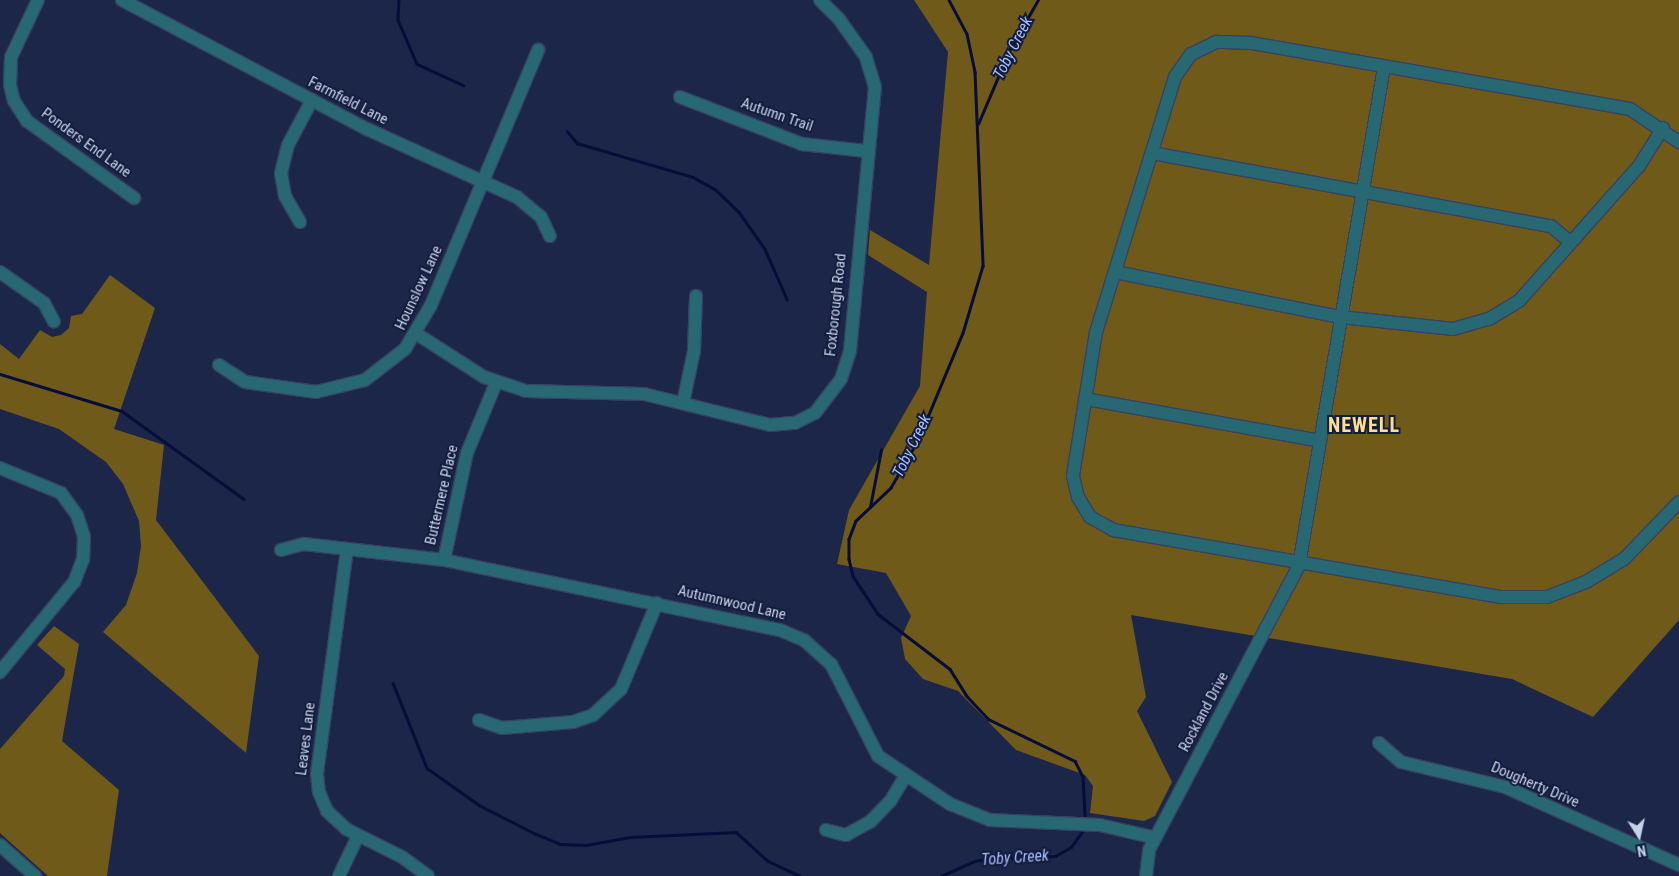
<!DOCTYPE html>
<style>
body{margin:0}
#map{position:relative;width:1679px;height:876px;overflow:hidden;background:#1b2648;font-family:"Roboto Condensed",sans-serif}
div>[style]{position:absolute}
.forest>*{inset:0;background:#705a19}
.stream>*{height:2.5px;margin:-1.25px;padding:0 1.25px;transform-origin:1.25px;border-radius:1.25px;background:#060d39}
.roads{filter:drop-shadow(1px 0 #374162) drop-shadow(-1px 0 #374162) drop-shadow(0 1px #374162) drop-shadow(0 -1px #374162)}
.minor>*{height:12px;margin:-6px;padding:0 6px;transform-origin:6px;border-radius:6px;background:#286872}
span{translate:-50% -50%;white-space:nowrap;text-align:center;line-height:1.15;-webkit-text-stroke:4px #121c3d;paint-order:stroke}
.street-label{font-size:15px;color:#c9d1e8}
.water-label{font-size:16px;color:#a8befd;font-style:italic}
.district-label{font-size:20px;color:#fddf93;font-weight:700;letter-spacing:1px}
.north{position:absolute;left:1614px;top:811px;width:50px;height:50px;-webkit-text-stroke:4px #121c3d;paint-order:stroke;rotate:170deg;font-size:14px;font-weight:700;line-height:20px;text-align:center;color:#c9d1e8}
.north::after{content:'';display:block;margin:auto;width:18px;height:22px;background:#c9d1e8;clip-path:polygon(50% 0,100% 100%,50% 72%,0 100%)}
</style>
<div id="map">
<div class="forest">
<div style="clip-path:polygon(914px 0,1679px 0,1679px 620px,1593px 717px,1512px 679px,1131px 615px,1146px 697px,1137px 711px,1172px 782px,1155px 816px,1144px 821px,1090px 813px,1093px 786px,1085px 775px,1016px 750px,958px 691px,923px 679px,905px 659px,901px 638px,911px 616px,886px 573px,837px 564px,849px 510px,920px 386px,927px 292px,868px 255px,870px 230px,929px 265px,948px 52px)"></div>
<div style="clip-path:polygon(110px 275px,155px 308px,114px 429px,164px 445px,156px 520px,259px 656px,246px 753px,103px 632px,126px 605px,137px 573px,141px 546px,139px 521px,123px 484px,106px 462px,59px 429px,0 409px,0 344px,19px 359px,40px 330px,52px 337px,61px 335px,69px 328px,71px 316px,82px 314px)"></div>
<div style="clip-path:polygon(54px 626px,79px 644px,62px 741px,119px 790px,107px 876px,48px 876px,0 833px,0 749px,64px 676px,65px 669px,37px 645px)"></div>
</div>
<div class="stream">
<div style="left:399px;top:0;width:20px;rotate:93deg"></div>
<div style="left:398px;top:20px;width:48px;rotate:66.6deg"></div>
<div style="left:417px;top:64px;width:51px;rotate:24.5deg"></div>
<div style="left:949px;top:0;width:38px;rotate:62deg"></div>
<div style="left:967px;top:34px;width:39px;rotate:78deg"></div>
<div style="left:975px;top:72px;width:194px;rotate:87.6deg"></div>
<div style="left:983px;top:266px;width:70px;rotate:106.6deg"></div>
<div style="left:963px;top:333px;width:117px;rotate:112.6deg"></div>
<div style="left:918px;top:441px;width:54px;rotate:119.9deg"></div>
<div style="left:891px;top:488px;width:48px;rotate:136.7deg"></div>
<div style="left:856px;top:521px;width:19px;rotate:111deg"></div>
<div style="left:849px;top:539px;width:20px;rotate:90deg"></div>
<div style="left:849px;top:559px;width:17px;rotate:77deg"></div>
<div style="left:853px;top:576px;width:45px;rotate:56.7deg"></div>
<div style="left:878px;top:614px;width:91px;rotate:37.4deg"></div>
<div style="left:950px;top:669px;width:31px;rotate:58deg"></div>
<div style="left:966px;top:695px;width:33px;rotate:47deg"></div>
<div style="left:988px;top:719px;width:97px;rotate:25.8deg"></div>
<div style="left:1075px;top:761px;width:18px;rotate:63deg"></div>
<div style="left:1083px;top:777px;width:39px;rotate:87deg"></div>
<div style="left:978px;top:124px;width:82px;rotate:-66.9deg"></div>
<div style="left:1010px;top:49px;width:56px;rotate:-60.3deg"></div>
<div style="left:567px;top:131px;width:16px;rotate:50deg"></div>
<div style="left:577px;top:143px;width:121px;rotate:16.3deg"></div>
<div style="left:693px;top:177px;width:25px;rotate:29deg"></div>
<div style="left:715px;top:189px;width:33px;rotate:44deg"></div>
<div style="left:739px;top:212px;width:45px;rotate:54.9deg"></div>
<div style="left:765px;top:249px;width:55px;rotate:66.3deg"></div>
<div style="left:0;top:374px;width:127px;rotate:16.9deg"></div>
<div style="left:122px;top:411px;width:150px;rotate:35.8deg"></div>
<div style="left:870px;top:507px;width:58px;rotate:-79.1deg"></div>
<div style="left:393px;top:683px;width:92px;rotate:68.2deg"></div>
<div style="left:427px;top:768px;width:64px;rotate:35.4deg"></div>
<div style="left:479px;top:805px;width:64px;rotate:27deg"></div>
<div style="left:536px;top:834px;width:27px;rotate:22deg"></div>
<div style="left:561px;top:844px;width:25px;rotate:2deg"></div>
<div style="left:586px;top:845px;width:46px;rotate:-10.1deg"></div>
<div style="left:631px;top:837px;width:105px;rotate:-2.7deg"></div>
<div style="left:736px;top:832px;width:43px;rotate:42.2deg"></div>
<div style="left:768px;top:861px;width:35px;rotate:25deg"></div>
<div style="left:941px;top:876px;width:36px;rotate:-24deg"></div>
<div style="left:974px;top:861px;width:20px;rotate:-9deg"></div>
<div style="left:994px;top:858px;width:61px;rotate:-1.9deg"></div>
<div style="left:1055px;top:856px;width:18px;rotate:-29deg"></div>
<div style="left:1071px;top:847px;width:19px;rotate:-54deg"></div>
</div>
<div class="roads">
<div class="minor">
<div style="left:38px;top:0;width:63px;rotate:115.3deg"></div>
<div style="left:11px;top:57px;width:28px;rotate:92deg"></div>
<div style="left:10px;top:85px;width:16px;rotate:76deg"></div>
<div style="left:14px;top:101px;width:24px;rotate:57deg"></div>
<div style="left:27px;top:121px;width:132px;rotate:35.7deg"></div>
<div style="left:122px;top:0;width:277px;rotate:27.8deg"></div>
<div style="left:367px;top:129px;width:165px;rotate:24.4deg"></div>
<div style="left:517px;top:197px;width:31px;rotate:40deg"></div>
<div style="left:541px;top:217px;width:21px;rotate:65deg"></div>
<div style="left:680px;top:97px;width:131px;rotate:21.1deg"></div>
<div style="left:802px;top:144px;width:64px;rotate:6.2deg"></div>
<div style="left:1679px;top:142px;width:59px;rotate:-146deg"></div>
<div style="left:1630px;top:109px;width:385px;rotate:-170.1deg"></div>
<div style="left:1251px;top:43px;width:35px;rotate:-178deg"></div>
<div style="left:1216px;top:42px;width:28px;rotate:154deg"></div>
<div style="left:1191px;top:54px;width:28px;rotate:125deg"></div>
<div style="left:1175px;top:77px;width:267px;rotate:107.2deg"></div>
<div style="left:1096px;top:332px;width:146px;rotate:99.1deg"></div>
<div style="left:1073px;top:476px;width:22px;rotate:77deg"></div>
<div style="left:1078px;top:497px;width:23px;rotate:59deg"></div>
<div style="left:1090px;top:517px;width:26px;rotate:29deg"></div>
<div style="left:1113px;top:530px;width:394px;rotate:9.8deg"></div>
<div style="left:1501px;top:597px;width:46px"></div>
<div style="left:1547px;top:597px;width:42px;rotate:-21deg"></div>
<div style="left:1586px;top:582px;width:44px;rotate:-31.2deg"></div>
<div style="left:1624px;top:559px;width:79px;rotate:-46deg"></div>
<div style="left:1152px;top:153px;width:406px;rotate:10.4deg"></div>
<div style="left:1551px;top:226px;width:25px;rotate:40deg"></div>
<div style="left:300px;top:222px;width:30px;rotate:-120deg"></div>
<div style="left:285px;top:196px;width:23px;rotate:-100deg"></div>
<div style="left:281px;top:173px;width:29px;rotate:-76deg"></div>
<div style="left:288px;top:145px;width:51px;rotate:-61.9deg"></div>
<div style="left:0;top:272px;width:54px;rotate:35.2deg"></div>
<div style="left:44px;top:303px;width:21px;rotate:62deg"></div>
<div style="left:1115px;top:272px;width:230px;rotate:11.3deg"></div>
<div style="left:1341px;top:317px;width:113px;rotate:6.1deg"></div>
<div style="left:1453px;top:329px;width:37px;rotate:-16deg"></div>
<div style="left:1489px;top:319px;width:35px;rotate:-31deg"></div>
<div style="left:1519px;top:301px;width:181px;rotate:-48.4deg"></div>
<div style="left:1639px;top:166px;width:45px;rotate:-57.7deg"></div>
<div style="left:417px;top:334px;width:80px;rotate:32.7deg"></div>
<div style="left:484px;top:377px;width:44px;rotate:18.4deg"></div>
<div style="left:526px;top:391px;width:118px;rotate:1.5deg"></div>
<div style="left:644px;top:394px;width:130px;rotate:13.8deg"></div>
<div style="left:770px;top:425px;width:25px;rotate:-5deg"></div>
<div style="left:795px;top:423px;width:22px;rotate:-27deg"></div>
<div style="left:815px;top:413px;width:43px;rotate:-52.6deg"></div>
<div style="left:841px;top:379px;width:29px;rotate:-72deg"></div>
<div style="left:850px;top:351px;width:265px;rotate:-84.6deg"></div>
<div style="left:875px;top:87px;width:31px;rotate:-107deg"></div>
<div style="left:866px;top:57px;width:47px;rotate:-125.4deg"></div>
<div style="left:839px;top:19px;width:27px;rotate:-135deg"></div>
<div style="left:219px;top:365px;width:31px;rotate:33deg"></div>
<div style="left:245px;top:382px;width:72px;rotate:8deg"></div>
<div style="left:316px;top:392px;width:50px;rotate:-13.8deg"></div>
<div style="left:365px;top:380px;width:51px;rotate:-37.8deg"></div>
<div style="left:405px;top:349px;width:51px;rotate:-59.4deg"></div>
<div style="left:431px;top:305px;width:277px;rotate:-67.2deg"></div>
<div style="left:1085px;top:399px;width:239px;rotate:10.1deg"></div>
<div style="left:683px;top:403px;width:53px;rotate:-78.1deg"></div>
<div style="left:694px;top:351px;width:55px;rotate:-87.9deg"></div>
<div style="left:0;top:468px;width:66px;rotate:22.3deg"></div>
<div style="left:61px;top:493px;width:27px;rotate:54deg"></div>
<div style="left:77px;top:515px;width:22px;rotate:72deg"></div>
<div style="left:84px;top:536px;width:23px;rotate:92deg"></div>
<div style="left:83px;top:559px;width:25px;rotate:111deg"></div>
<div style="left:74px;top:582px;width:117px;rotate:129.4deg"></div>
<div style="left:347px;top:549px;width:227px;rotate:97.6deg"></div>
<div style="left:317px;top:774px;width:18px;rotate:84deg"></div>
<div style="left:319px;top:792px;width:21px;rotate:67deg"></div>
<div style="left:327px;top:811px;width:26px;rotate:43deg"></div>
<div style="left:346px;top:829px;width:63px;rotate:26.6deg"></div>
<div style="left:402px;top:857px;width:32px;rotate:36deg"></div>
<div style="left:281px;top:550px;width:24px;rotate:-15deg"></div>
<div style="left:304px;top:544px;width:141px;rotate:6.5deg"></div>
<div style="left:444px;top:560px;width:343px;rotate:11.8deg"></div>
<div style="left:780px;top:630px;width:26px;rotate:23deg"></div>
<div style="left:804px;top:640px;width:36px;rotate:42deg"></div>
<div style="left:831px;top:664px;width:103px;rotate:62.9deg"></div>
<div style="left:878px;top:756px;width:87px;rotate:33.7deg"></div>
<div style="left:950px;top:804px;width:43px;rotate:21.8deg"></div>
<div style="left:990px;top:820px;width:110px;rotate:2.6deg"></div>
<div style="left:1100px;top:825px;width:57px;rotate:13.1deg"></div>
<div style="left:444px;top:560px;width:109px;rotate:-77.9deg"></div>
<div style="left:467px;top:453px;width:76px;rotate:-67.5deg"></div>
<div style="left:479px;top:720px;width:24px;rotate:19deg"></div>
<div style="left:502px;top:728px;width:71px;rotate:-4.8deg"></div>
<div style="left:573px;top:722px;width:21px;rotate:-19deg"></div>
<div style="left:593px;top:715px;width:38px;rotate:-43deg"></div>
<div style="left:621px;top:689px;width:93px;rotate:-67.3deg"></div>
<div style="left:1379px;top:743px;width:29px;rotate:41deg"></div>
<div style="left:1401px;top:762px;width:107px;rotate:13.5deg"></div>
<div style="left:1505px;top:787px;width:191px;rotate:24.1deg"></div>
<div style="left:826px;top:830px;width:21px;rotate:14deg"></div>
<div style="left:846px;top:835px;width:29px;rotate:-29deg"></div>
<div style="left:871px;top:821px;width:29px;rotate:-46deg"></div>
<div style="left:891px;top:800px;width:27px;rotate:-59deg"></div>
<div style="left:0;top:845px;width:47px;rotate:41.5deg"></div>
<div style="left:339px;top:876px;width:44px;rotate:-64.6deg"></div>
<div style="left:1146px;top:876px;width:26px;rotate:-83deg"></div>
<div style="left:1149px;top:850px;width:322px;rotate:-62.2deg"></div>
<div style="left:1299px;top:565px;width:505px;rotate:-80.31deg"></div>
</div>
</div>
<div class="street-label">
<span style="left:348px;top:101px;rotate:27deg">Farmfield Lane</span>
<span style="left:777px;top:115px;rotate:19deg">Autumn Trail</span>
<span style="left:86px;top:143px;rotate:36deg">Ponders End Lane</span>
<span style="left:419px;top:288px;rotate:-65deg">Hounslow Lane</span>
<span style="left:836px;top:305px;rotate:-84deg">Foxborough Road</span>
<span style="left:442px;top:495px;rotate:-77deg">Buttermere Place</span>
<span style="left:732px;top:603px;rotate:13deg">Autumnwood Lane</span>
<span style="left:1204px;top:712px;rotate:-62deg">Rockland Drive</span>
<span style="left:306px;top:739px;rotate:-83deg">Leaves Lane</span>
<span style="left:1535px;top:785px;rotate:23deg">Dougherty Drive</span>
</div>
<div class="water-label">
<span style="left:1013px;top:48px;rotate:-63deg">Toby Creek</span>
<span style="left:912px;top:446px;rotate:-64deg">Toby Creek</span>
<span style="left:1015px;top:858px;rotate:-4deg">Toby Creek</span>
</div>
<div class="district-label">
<span style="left:1364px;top:425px">NEWELL</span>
</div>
<div class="north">N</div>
</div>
